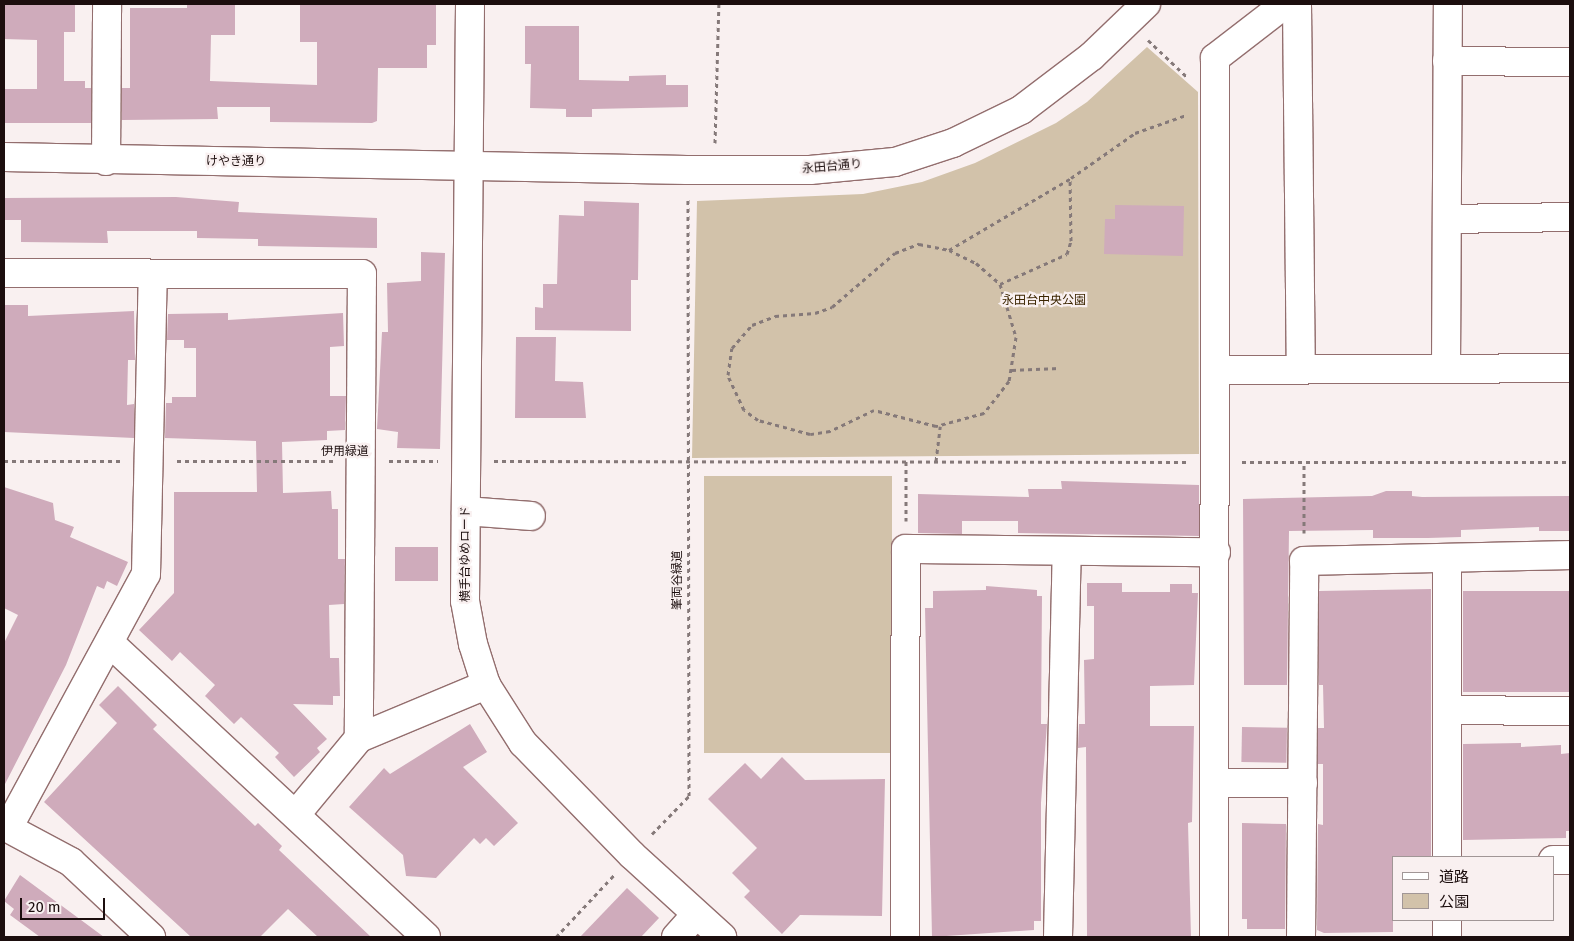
<!DOCTYPE html>
<meta charset="utf-8">
<style>
body{margin:0}
#map{position:relative;width:1574px;height:941px;overflow:hidden;background:#f9f0f0;font-family:"Fira Sans","Noto Sans JP",sans-serif}
div>[style]{position:absolute}
.green>*{inset:0;background:#d2c2aa;transform-origin:0 0}
.building>*{inset:0;background:#cfabbb;transform-origin:0 0}
.path>*{height:3px;margin-top:-1.5px;transform-origin:0;background:repeating-linear-gradient(90deg,#857979 0 4px,transparent 0 8px)}
.roads{filter:drop-shadow(1px 0 #936e6e) drop-shadow(-1px 0 #936e6e) drop-shadow(0 1px #936e6e) drop-shadow(0 -1px #936e6e)}
.minor>*{height:28px;margin:-14px;padding:0 14px;transform-origin:14px;border-radius:14px;background:#fff}
span{translate:-50% -50%;white-space:nowrap;text-align:center;line-height:1.15;-webkit-text-stroke:4.5px #f9f0f0;paint-order:stroke}
.street-label{font-size:12px;color:#1c0e0e}
.park-label{font-size:12px;color:#3b2500}
.frame{position:absolute;inset:0;border:5px solid #1c0e0e;pointer-events:none}
.legend{position:absolute;left:1392px;top:856px;width:162px;height:65px;box-sizing:border-box;background:#f9f0f0;border:1px solid #a19696;margin:0;padding:6px 9px;list-style:none;font-size:15px;color:#1c0e0e}
.legend li{display:flex;align-items:center;gap:10px;height:25px}
.legend b{width:25px;border:1px solid #a19696}
.scale{position:absolute;left:20px;top:898px;width:85px;height:22px;box-sizing:border-box;border:2px solid #1c0e0e;border-top:0;padding-left:6px;font-size:15px;line-height:18px;white-space:nowrap;color:#1c0e0e;-webkit-text-stroke:4px #f9f0f0;paint-order:stroke}
</style>
<div id="map">
<div class="green">
<div style="clip-path:polygon(1147px 47px,1198px 92px,1199px 454px,692px 458px,697px 201px,863px 194px,922px 182px,975px 163px,1056px 123px,1087px 102px)"></div>
<div style="left:704px;top:476px;width:188px;height:277px"></div>
</div>
<div class="building">
<div style="clip-path:polygon(75px 4px,75px 32px,64px 32px,64px 81px,85px 81px,85px 88px,91px 88px,91px 123px,4px 123px,4px 89px,37px 89px,37px 40px,4px 39px,4px 5px)"></div>
<div style="clip-path:polygon(187px 4px,235px 4px,235px 35px,211px 35px,210px 81px,317px 85px,317px 42px,300px 42px,300px 4px,436px 4px,436px 45px,427px 45px,427px 68px,378px 68px,377px 121px,372px 123px,270px 122px,270px 107px,217px 107px,218px 119px,122px 120px,122px 88px,130px 88px,130px 8px,187px 8px)"></div>
<div style="clip-path:polygon(525px 26px,579px 26px,579px 80px,629px 81px,629px 76px,666px 75px,666px 85px,688px 85px,688px 107px,592px 109px,592px 117px,566px 117px,566px 109px,530px 108px,531px 64px,525px 64px)"></div>
<div style="clip-path:polygon(176px 197px,239px 202px,238px 212px,377px 218px,377px 248px,258px 246px,258px 239px,197px 238px,197px 231px,107px 231px,108px 243px,21px 242px,21px 220px,4px 220px,4px 198px)"></div>
<div style="clip-path:polygon(584px 201px,639px 203px,638px 280px,631px 280px,631px 331px,535px 330px,535px 307px,543px 308px,543px 284px,557px 284px,559px 215px,584px 216px)"></div>
<div style="clip-path:polygon(1115px 205px,1184px 206px,1183px 256px,1104px 254px,1105px 219px,1115px 219px)"></div>
<div style="clip-path:polygon(421px 252px,445px 253px,440px 449px,397px 448px,398px 432px,377px 429px,382px 332px,388px 332px,387px 283px,421px 281px)"></div>
<div style="clip-path:polygon(4px 305px,28px 305px,28px 316px,134px 311px,135px 360px,128px 360px,127px 405px,134px 404px,134px 438px,4px 432px)"></div>
<div style="clip-path:polygon(228px 313px,228px 320px,343px 313px,344px 346px,330px 347px,330px 396px,346px 396px,345px 430px,327px 431px,327px 440px,282px 442px,283px 493px,331px 491px,332px 509px,338px 509px,338px 559px,345px 559px,344px 604px,329px 605px,330px 658px,339px 658px,340px 696px,333px 696px,333px 705px,293px 704px,327px 739px,317px 748px,320px 752px,294px 777px,275px 757px,279px 753px,241px 717px,234px 724px,205px 696px,215px 685px,180px 652px,172px 661px,139px 630px,174px 593px,174px 492px,257px 492px,256px 441px,165px 438px,166px 403px,172px 403px,172px 397px,196px 397px,196px 348px,184px 348px,184px 340px,167px 340px,168px 314px)"></div>
<div style="clip-path:polygon(516px 337px,556px 337px,555px 381px,583px 382px,586px 418px,515px 418px)"></div>
<div style="clip-path:polygon(1061px 481px,1199px 485px,1199px 536px,1018px 533px,1018px 521px,962px 521px,962px 534px,918px 533px,918px 494px,1029px 497px,1028px 489px,1062px 489px)"></div>
<div style="clip-path:polygon(4px 487px,53px 503px,55px 520px,74px 527px,70px 537px,128px 562px,117px 586px,107px 581px,104px 589px,97px 586px,66px 665px,4px 786px,4px 643px,18px 615px,4px 608px)"></div>
<div style="clip-path:polygon(1386px 491px,1412px 491px,1412px 496px,1422px 497px,1570px 496px,1570px 531px,1539px 531px,1539px 527px,1461px 530px,1461px 537px,1428px 538px,1373px 538px,1373px 530px,1289px 531px,1287px 685px,1244px 685px,1243px 499px,1372px 496px)"></div>
<div style="left:395px;top:547px;width:43px;height:34px"></div>
<div style="clip-path:polygon(1087px 583px,1122px 583px,1122px 592px,1170px 592px,1170px 584px,1192px 584px,1192px 593px,1198px 593px,1194px 685px,1150px 686px,1150px 726px,1194px 726px,1192px 822px,1188px 823px,1191px 937px,1087px 937px,1086px 747px,1078px 748px,1079px 724px,1085px 724px,1084px 660px,1094px 659px,1094px 606px,1087px 606px)"></div>
<div style="clip-path:polygon(986px 586px,1037px 590px,1037px 596px,1042px 596px,1041px 724px,1047px 724px,1041px 803px,1041px 921px,1034px 921px,1034px 930px,932px 937px,925px 608px,933px 608px,933px 591px,986px 590px)"></div>
<div style="clip-path:polygon(1431px 589px,1431px 857px,1393px 857px,1393px 932px,1324px 933px,1317px 930px,1318px 824px,1323px 825px,1323px 764px,1318px 764px,1318px 728px,1324px 728px,1323px 685px,1319px 685px,1319px 591px)"></div>
<div style="left:1570px;top:591px;width:101px;height:107px;rotate:90deg"></div>
<div style="clip-path:polygon(118px 686px,157px 725px,153px 729px,255px 826px,258px 823px,282px 846px,279px 850px,371px 937px,318px 937px,288px 909px,260px 937px,191px 937px,44px 802px,117px 723px,99px 705px)"></div>
<div style="clip-path:polygon(470px 724px,487px 752px,463px 767px,518px 823px,494px 846px,486px 838px,480px 844px,474px 838px,436px 878px,406px 876px,403px 855px,349px 807px,384px 768px,390px 774px)"></div>
<div style="left:1242px;top:727px;width:45px;height:35px;rotate:1deg"></div>
<div style="clip-path:polygon(1521px 743px,1521px 747px,1561px 745px,1561px 754px,1570px 753px,1570px 831px,1566px 831px,1566px 838px,1463px 840px,1463px 744px)"></div>
<div style="clip-path:polygon(782px 757px,805px 780px,885px 779px,882px 916px,800px 915px,782px 934px,744px 897px,750px 891px,732px 873px,757px 848px,708px 799px,745px 763px,761px 779px)"></div>
<div style="clip-path:polygon(1242px 823px,1286px 824px,1285px 929px,1247px 929px,1247px 919px,1242px 919px)"></div>
<div style="clip-path:polygon(20px 875px,104px 937px,40px 937px,10px 915px,14px 909px,4px 901px)"></div>
<div style="clip-path:polygon(627px 888px,659px 918px,641px 937px,580px 937px)"></div>
</div>
<div class="path">
<div style="left:1148px;top:40px;width:54px;rotate:43.5deg"></div>
<div style="left:715px;top:143px;width:139px;rotate:-88.4deg"></div>
<div style="left:949px;top:250px;width:30px;rotate:26deg"></div>
<div style="left:976px;top:263px;width:32px;rotate:41deg"></div>
<div style="left:1000px;top:284px;width:55px;rotate:73.2deg"></div>
<div style="left:1016px;top:337px;width:45px;rotate:99deg"></div>
<div style="left:1009px;top:381px;width:41px;rotate:128deg"></div>
<div style="left:984px;top:413px;width:50px;rotate:164.8deg"></div>
<div style="left:936px;top:426px;width:64px;rotate:-165.5deg"></div>
<div style="left:874px;top:410px;width:49px;rotate:154.5deg"></div>
<div style="left:830px;top:431px;width:20px;rotate:171deg"></div>
<div style="left:810px;top:434px;width:54px;rotate:-164.9deg"></div>
<div style="left:758px;top:420px;width:17px;rotate:-144deg"></div>
<div style="left:744px;top:410px;width:38px;rotate:-115deg"></div>
<div style="left:728px;top:375px;width:27px;rotate:-82deg"></div>
<div style="left:732px;top:348px;width:30px;rotate:-49deg"></div>
<div style="left:752px;top:325px;width:25px;rotate:-21deg"></div>
<div style="left:775px;top:316px;width:40px;rotate:-4.3deg"></div>
<div style="left:815px;top:313px;width:18px;rotate:-19deg"></div>
<div style="left:832px;top:307px;width:83px;rotate:-40.6deg"></div>
<div style="left:895px;top:253px;width:26px;rotate:-21deg"></div>
<div style="left:919px;top:244px;width:31px;rotate:11deg"></div>
<div style="left:949px;top:250px;width:142px;rotate:-30.5deg"></div>
<div style="left:1071px;top:178px;width:78px;rotate:-35.1deg"></div>
<div style="left:1135px;top:133px;width:54px;rotate:-19.4deg"></div>
<div style="left:1000px;top:284px;width:73px;rotate:-24.1deg"></div>
<div style="left:1067px;top:254px;width:14px;rotate:-73deg"></div>
<div style="left:1071px;top:241px;width:62px;rotate:-90.9deg"></div>
<div style="left:1012px;top:370px;width:48px;rotate:-2.4deg"></div>
<div style="left:4px;top:461px;width:117px"></div>
<div style="left:177px;top:461px;width:156px"></div>
<div style="left:389px;top:461px;width:49px"></div>
<div style="left:494px;top:461px;width:692px;rotate:0.08deg"></div>
<div style="left:936px;top:461px;width:35px;rotate:-83deg"></div>
<div style="left:1242px;top:462px;width:328px"></div>
<div style="left:906px;top:521px;width:60px;rotate:-90deg"></div>
<div style="left:1304px;top:533px;width:71px;rotate:-90deg"></div>
<div style="left:652px;top:834px;width:53px;rotate:-45.8deg"></div>
<div style="left:689px;top:796px;width:598px;rotate:-90.1deg"></div>
<div style="left:556px;top:937px;width:85px;rotate:-46.9deg"></div>
</div>
<div class="roads">
<div class="minor">
<div style="left:470px;top:4px;width:597px;rotate:90.48deg"></div>
<div style="left:465px;top:601px;width:44px;rotate:79.5deg"></div>
<div style="left:473px;top:644px;width:43px;rotate:72.4deg"></div>
<div style="left:486px;top:685px;width:69px;rotate:57.5deg"></div>
<div style="left:523px;top:743px;width:156px;rotate:45.8deg"></div>
<div style="left:632px;top:855px;width:122px;rotate:42.3deg"></div>
<div style="left:1297px;top:4px;width:365px;rotate:89.4deg"></div>
<div style="left:1447px;top:61px;width:123px;rotate:0.5deg"></div>
<div style="left:4px;top:157px;width:683px;rotate:1.09deg"></div>
<div style="left:687px;top:170px;width:123px"></div>
<div style="left:810px;top:170px;width:85px;rotate:-5.4deg"></div>
<div style="left:895px;top:162px;width:61px;rotate:-18.1deg"></div>
<div style="left:953px;top:143px;width:76px;rotate:-25.9deg"></div>
<div style="left:1021px;top:110px;width:89px;rotate:-37.3deg"></div>
<div style="left:1092px;top:56px;width:75px;rotate:-43.9deg"></div>
<div style="left:106px;top:161px;width:157px;rotate:-89.6deg"></div>
<div style="left:1447px;top:219px;width:123px;rotate:-0.9deg"></div>
<div style="left:4px;top:273px;width:358px;rotate:0.2deg"></div>
<div style="left:362px;top:274px;width:464px;rotate:90.4deg"></div>
<div style="left:1446px;top:369px;width:365px;rotate:-89.7deg"></div>
<div style="left:1215px;top:370px;width:355px;rotate:-0.3deg"></div>
<div style="left:466px;top:511px;width:65px;rotate:4.4deg"></div>
<div style="left:1447px;top:559px;width:298px;rotate:90deg"></div>
<div style="left:111px;top:644px;width:430px;rotate:42.9deg"></div>
<div style="left:1447px;top:710px;width:123px;rotate:0.5deg"></div>
<div style="left:1215px;top:783px;width:88px"></div>
<div style="left:297px;top:813px;width:97px;rotate:-50.4deg"></div>
<div style="left:359px;top:738px;width:138px;rotate:-22.7deg"></div>
<div style="left:4px;top:826px;width:76px;rotate:28.2deg"></div>
<div style="left:71px;top:862px;width:110px;rotate:43.2deg"></div>
<div style="left:8px;top:828px;width:289px;rotate:-61.5deg"></div>
<div style="left:146px;top:574px;width:299px;rotate:-88.7deg"></div>
<div style="left:1553px;top:860px;width:17px"></div>
<div style="left:1447px;top:920px;width:17px;rotate:90deg"></div>
<div style="left:676px;top:937px;width:30px;rotate:-48deg"></div>
<div style="left:905px;top:937px;width:388px;rotate:-89.9deg"></div>
<div style="left:906px;top:549px;width:310px;rotate:0.6deg"></div>
<div style="left:1058px;top:937px;width:386px;rotate:-88.7deg"></div>
<div style="left:1214px;top:937px;width:879px;rotate:-89.93deg"></div>
<div style="left:1215px;top:58px;width:88px;rotate:-37.6deg"></div>
<div style="left:1301px;top:937px;width:376px;rotate:-89.5deg"></div>
<div style="left:1304px;top:561px;width:266px;rotate:-1.3deg"></div>
</div>
</div>
<div class="street-label">
<span style="left:236px;top:162px">けやき通り</span>
<span style="left:832px;top:167px;rotate:-5deg">永田台通り</span>
<span style="left:345px;top:452px">伊用緑道</span>
<span style="left:466px;top:554px;rotate:-90deg">横手台ゆめロード</span>
<span style="left:678px;top:580px;rotate:-90deg">峯両谷緑道</span>
</div>
<div class="park-label">
<span style="left:1044px;top:301px">永田台中央公園</span>
</div>
<div class="frame"></div>
<ul class="legend">
<li><b style="height:6px;background:#fff"></b>道路</li>
<li><b style="height:14px;background:#d2c2aa"></b>公園</li>
</ul>
<div class="scale">20 m</div>
</div>
